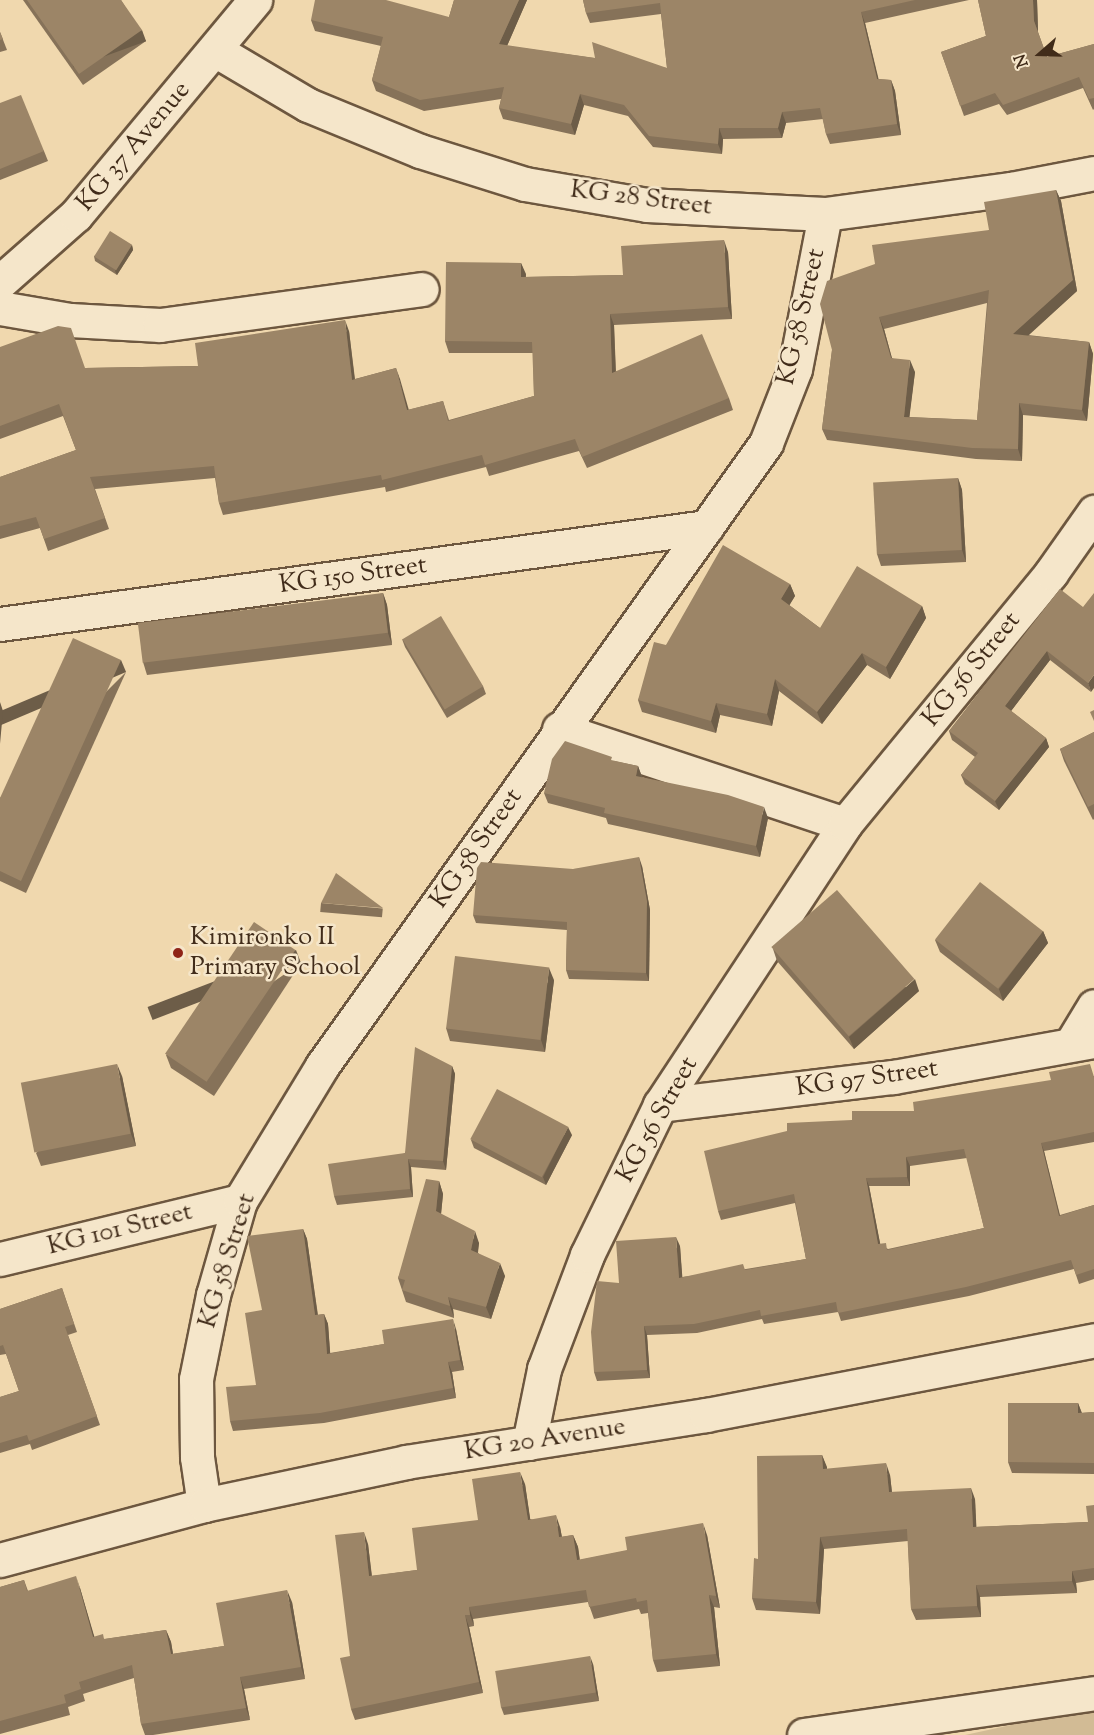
<!DOCTYPE html>
<style>
body{margin:0}
#map{position:relative;width:1094px;height:1735px;overflow:hidden;background:#f0d8ae;font-family:"Sorts Mill Goudy",serif}
div>[style]{position:absolute}
.green>*{inset:0;background:#d2bb95}
.roads{filter:drop-shadow(2px 0 #6d573f) drop-shadow(-2px 0 #6d573f) drop-shadow(0 2px #6d573f) drop-shadow(0 -2px #6d573f)}
.minor>*{height:33px;margin:-16.5px;padding:0 16.5px;transform-origin:16.5px;border-radius:16.5px;background:#f5e6ca}
.wall>*{inset:0;background:#867259;transform-origin:0 0}
.shaded-wall>*{inset:0;background:#6d5d48;transform-origin:0 0}
.building>*{inset:0;background:#9c8567;transform-origin:0 0}
.dots>*{width:16px;height:16px;translate:-50% -50%;box-sizing:border-box;border:3px solid #f5e6ca;border-radius:50%}
span{translate:-50% -50%;white-space:nowrap;text-align:center;line-height:1.15;-webkit-text-stroke:5px #f5e6ca;paint-order:stroke}
.street-label{font-size:26px;color:#412c1a}
.poi-label{font-size:26px;color:#412c1a}
.left{translate:0 -50%;text-align:left}
.north{position:absolute;left:1010px;top:24px;width:60px;height:60px;-webkit-text-stroke:4px #f5e6ca;paint-order:stroke;rotate:250deg;font-size:16px;font-weight:700;line-height:24px;text-align:center;color:#412c1a}
.north::after{content:'';display:block;margin:auto;width:21px;height:27px;background:#412c1a;clip-path:polygon(50% 0,100% 100%,50% 72%,0 100%)}
</style>
<div id="map">
<div class="green">
<div style="clip-path:polygon(1094px 1707px,1094px 1735px,965px 1735px)"></div>
</div>
<div class="roads">
<div class="minor">
<div style="left:215px;top:50px;width:108px;rotate:30.6deg"></div>
<div style="left:308px;top:105px;width:121px;rotate:22.3deg"></div>
<div style="left:420px;top:151px;width:110px;rotate:17.4deg"></div>
<div style="left:525px;top:184px;width:124px;rotate:9.8deg"></div>
<div style="left:647px;top:205px;width:178px;rotate:2.9deg"></div>
<div style="left:825px;top:214px;width:188px;rotate:-7.7deg"></div>
<div style="left:1011px;top:189px;width:85px;rotate:-10.9deg"></div>
<div style="left:0;top:282px;width:101px;rotate:-41.4deg"></div>
<div style="left:76px;top:215px;width:280px;rotate:-50.2deg"></div>
<div style="left:0;top:308px;width:71px;rotate:9.7deg"></div>
<div style="left:70px;top:320px;width:90px;rotate:3.2deg"></div>
<div style="left:160px;top:325px;width:264px;rotate:-7.8deg"></div>
<div style="left:0;top:624px;width:713px;rotate:-7.82deg"></div>
<div style="left:559px;top:729px;width:301px;rotate:18.4deg"></div>
<div style="left:1071px;top:1044px;width:44px;rotate:-58.8deg"></div>
<div style="left:660px;top:1105px;width:235px;rotate:-6.9deg"></div>
<div style="left:893px;top:1077px;width:204px;rotate:-10.2deg"></div>
<div style="left:0;top:1259px;width:247px;rotate:-13.6deg"></div>
<div style="left:529px;top:1443px;width:76px;rotate:-78.5deg"></div>
<div style="left:544px;top:1369px;width:122px;rotate:-69.3deg"></div>
<div style="left:587px;top:1255px;width:167px;rotate:-64deg"></div>
<div style="left:660px;top:1105px;width:336px;rotate:-56.6deg"></div>
<div style="left:845px;top:824px;width:325px;rotate:-50.6deg"></div>
<div style="left:1051px;top:573px;width:75px;rotate:-54.8deg"></div>
<div style="left:204px;top:1505px;width:49px;rotate:-98.3deg"></div>
<div style="left:197px;top:1457px;width:78px;rotate:-90.7deg"></div>
<div style="left:196px;top:1379px;width:86px;rotate:-78.6deg"></div>
<div style="left:213px;top:1295px;width:98px;rotate:-74deg"></div>
<div style="left:240px;top:1201px;width:158px;rotate:-58.7deg"></div>
<div style="left:322px;top:1066px;width:765px;rotate:-54.52deg"></div>
<div style="left:766px;top:443px;width:79px;rotate:-68.6deg"></div>
<div style="left:795px;top:369px;width:158px;rotate:-79deg"></div>
<div style="left:0;top:1560px;width:211px;rotate:-15.1deg"></div>
<div style="left:204px;top:1505px;width:207px;rotate:-12deg"></div>
<div style="left:406px;top:1462px;width:304px;rotate:-8.9deg"></div>
<div style="left:706px;top:1415px;width:395px;rotate:-10.9deg"></div>
<div style="left:804px;top:1735px;width:293px;rotate:-8.2deg"></div>
</div>
</div>
<div class="wall">
<div style="clip-path:polygon(23px 0,121px 0,146px 41px,83px 85px)"></div>
<div style="clip-path:polygon(454px 0,527px 0,507px 46px,667px 68px,661px 14px,590px 23px,586px 13px,583px 0,969px 0,865px 23px,878px 79px,891px 80px,895px 91px,901px 135px,830px 144px,826px 134px,823px 119px,786px 123px,782px 138px,723px 139px,722px 154px,653px 147px,628px 116px,584px 105px,575px 135px,503px 119px,499px 108px,501px 99px,424px 111px,376px 91px,372px 80px,381px 46px,315px 31px,311px 20px,449px 17px)"></div>
<div style="clip-path:polygon(978px 0,1037px 0,1038px 32px,1047px 57px,1094px 44px,1094px 109px,1093px 110px,1083px 88px,1007px 115px,999px 104px,964px 116px,941px 52px,986px 36px)"></div>
<div style="clip-path:polygon(0 32px,7px 50px,0 52px)"></div>
<div style="clip-path:polygon(0 103px,44px 151px,48px 161px,0 180px)"></div>
<div style="clip-path:polygon(evenodd,1056px 190px,1061px 201px,1077px 291px,1028px 335px,1089px 342px,1093px 354px,1087px 421px,1023px 415px,1022px 461px,976px 459px,827px 440px,822px 429px,832px 350px,989px 230px,1056px 190px,987px 303px,977px 420px,909px 417px,915px 372px,892px 358px,884px 329px,987px 303px)"></div>
<div style="clip-path:polygon(132px 245px,133px 250px,117px 275px,95px 261px,94px 256px)"></div>
<div style="clip-path:polygon(728px 252px,732px 319px,614px 325px,616px 371px,729px 398px,733px 410px,587px 468px,579px 451px,489px 476px,486px 467px,386px 492px,385px 487px,223px 515px,219px 503px,215px 478px,95px 489px,109px 529px,48px 551px,40px 528px,0 539px,0 475px,0 477px,76px 450px,63px 416px,0 439px,0 347px,85px 368px,198px 366px,349px 331px,355px 379px,396px 368px,408px 410px,443px 401px,449px 420px,534px 396px,533px 353px,449px 353px,445px 341px,521px 263px,526px 277px,623px 275px)"></div>
<div style="clip-path:polygon(958px 478px,962px 490px,966px 562px,881px 566px,877px 554px)"></div>
<div style="clip-path:polygon(790px 584px,795px 596px,789px 605px,820px 628px,922px 606px,926px 618px,890px 679px,867px 665px,822px 724px,779px 691px,772px 726px,720px 715px,716px 733px,642px 712px,638px 700px,666px 645px)"></div>
<div style="clip-path:polygon(1060px 589px,1091px 692px,1050px 660px,1011px 711px,1046px 738px,1049px 747px,999px 810px,965px 784px,961px 775px,975px 757px,952px 740px,949px 731px)"></div>
<div style="clip-path:polygon(383px 593px,387px 605px,392px 645px,147px 675px,143px 662px)"></div>
<div style="clip-path:polygon(402px 639px,483px 686px,486px 694px,447px 718px,405px 647px)"></div>
<div style="clip-path:polygon(126px 672px,26px 893px,0 881px,0 798px)"></div>
<div style="clip-path:polygon(1094px 732px,1094px 819px,1093px 820px,1064px 761px,1060px 749px)"></div>
<div style="clip-path:polygon(614px 761px,638px 766px,642px 777px,768px 818px,760px 857px,608px 824px,606px 818px,548px 803px,544px 793px)"></div>
<div style="clip-path:polygon(642px 866px,650px 910px,649px 981px,569px 979px,566px 970px,567px 930px,476px 923px,473px 915px,573px 869px)"></div>
<div style="left:321px;top:903px;width:62px;height:9px;rotate:5deg"></div>
<div style="clip-path:polygon(1043px 931px,1048px 943px,1003px 1001px,940px 952px,935px 940px)"></div>
<div style="clip-path:polygon(773px 949px,919px 991px,854px 1049px,777px 961px)"></div>
<div style="clip-path:polygon(301px 963px,214px 1096px,171px 1068px,166px 1055px)"></div>
<div style="clip-path:polygon(554px 980px,545px 1052px,450px 1041px,446px 1028px)"></div>
<div style="clip-path:polygon(452px 1066px,455px 1074px,446px 1170px,411px 1167px,413px 1197px,337px 1205px,334px 1196px,405px 1153px)"></div>
<div style="clip-path:polygon(122px 1076px,136px 1146px,41px 1166px,36px 1153px)"></div>
<div style="clip-path:polygon(evenodd,1094px 1076px,1094px 1142px,1044px 1151px,1060px 1215px,1094px 1205px,1094px 1279px,1079px 1284px,1074px 1269px,969px 1296px,841px 1321px,838px 1312px,764px 1324px,762px 1319px,697px 1333px,647px 1335px,650px 1378px,597px 1381px,594px 1372px,619px 1283px,680px 1246px,682px 1277px,746px 1269px,806px 1259px,795px 1203px,721px 1220px,718px 1211px,852px 1120px,914px 1111px,1094px 1076px,967px 1158px,984px 1228px,888px 1249px,880px 1244px,869px 1186px,910px 1186px,910px 1166px,967px 1158px)"></div>
<div style="clip-path:polygon(572px 1135px,546px 1185px,474px 1148px,471px 1140px)"></div>
<div style="clip-path:polygon(439px 1181px,443px 1194px,441px 1214px,479px 1243px,478px 1253px,505px 1276px,491px 1319px,453px 1309px,454px 1318px,406px 1302px,398px 1278px)"></div>
<div style="clip-path:polygon(303px 1229px,307px 1239px,318px 1315px,324px 1314px,328px 1324px,330px 1353px,384px 1344px,456px 1329px,464px 1370px,452px 1372px,456px 1398px,324px 1423px,233px 1431px,230px 1421px,256px 1385px,262px 1310px)"></div>
<div style="clip-path:polygon(62px 1288px,77px 1332px,68px 1335px,100px 1425px,32px 1450px,30px 1444px,0 1453px,0 1397px,19px 1391px,6px 1354px,0 1355px,0 1309px)"></div>
<div style="clip-path:polygon(1078px 1403px,1082px 1413px,1094px 1412px,1094px 1474px,1012px 1473px,1008px 1462px)"></div>
<div style="clip-path:polygon(822px 1455px,827px 1469px,890px 1475px,892px 1492px,975px 1499px,976px 1527px,1088px 1522px,1094px 1505px,1094px 1580px,1076px 1583px,1077px 1593px,980px 1597px,981px 1617px,916px 1620px,911px 1609px,908px 1541px,824px 1549px,820px 1614px,756px 1610px,752px 1598px,758px 1559px)"></div>
<div style="clip-path:polygon(525px 1484px,530px 1519px,560px 1527px,562px 1537px,573px 1535px,578px 1547px,580px 1560px,707px 1535px,720px 1608px,714px 1607px,720px 1666px,657px 1672px,653px 1660px,648px 1613px,641px 1614px,639px 1609px,594px 1619px,588px 1602px,473px 1619px,474px 1626px,469px 1627px,483px 1693px,355px 1720px,351px 1709px,350px 1656px,368px 1544px,372px 1576px,417px 1570px)"></div>
<div style="clip-path:polygon(24px 1580px,28px 1591px,80px 1588px,94px 1637px,105px 1639px,166px 1630px,171px 1642px,173px 1654px,224px 1646px,292px 1602px,305px 1679px,244px 1689px,250px 1720px,153px 1735px,145px 1735px,141px 1724px,134px 1678px,83px 1694px,85px 1701px,68px 1707px,70px 1715px,0 1734px,0 1587px)"></div>
<div style="clip-path:polygon(593px 1664px,599px 1701px,504px 1715px,501px 1707px)"></div>
</div>
<div class="shaded-wall">
<div style="clip-path:polygon(519px 0,527px 0,503px 55px,499px 44px)"></div>
<div style="clip-path:polygon(1033px 0,1037px 0,1038px 32px,1034px 21px)"></div>
<div style="clip-path:polygon(861px 12px,865px 23px,881px 89px,877px 79px)"></div>
<div style="left:142px;top:30px;width:12px;height:77px;rotate:70deg"></div>
<div style="clip-path:polygon(891px 80px,895px 91px,901px 135px,897px 124px)"></div>
<div style="clip-path:polygon(580px 94px,584px 105px,575px 135px,571px 124px)"></div>
<div style="clip-path:polygon(782px 112px,786px 123px,782px 138px,778px 128px)"></div>
<div style="clip-path:polygon(719px 128px,723px 139px,722px 154px,718px 144px)"></div>
<div style="clip-path:polygon(1056px 190px,1061px 201px,1077px 291px,1017px 346px,1013px 334px)"></div>
<div style="clip-path:polygon(724px 240px,728px 252px,732px 319px,728px 307px)"></div>
<div style="clip-path:polygon(132px 245px,133px 250px,117px 275px,115px 271px)"></div>
<div style="clip-path:polygon(521px 263px,526px 274px,525px 288px,521px 277px)"></div>
<div style="clip-path:polygon(610px 314px,614px 325px,616px 384px,612px 373px)"></div>
<div style="clip-path:polygon(879px 317px,884px 329px,895px 370px,891px 358px)"></div>
<div style="clip-path:polygon(345px 320px,349px 331px,356px 391px,352px 380px)"></div>
<div style="clip-path:polygon(1089px 342px,1093px 354px,1087px 421px,1082px 410px)"></div>
<div style="clip-path:polygon(910px 360px,915px 372px,908px 429px,904px 417px)"></div>
<div style="clip-path:polygon(396px 368px,400px 379px,412px 421px,407px 410px)"></div>
<div style="clip-path:polygon(1019px 403px,1023px 415px,1022px 461px,1018px 449px)"></div>
<div style="clip-path:polygon(958px 478px,962px 490px,966px 562px,962px 550px)"></div>
<div style="clip-path:polygon(790px 584px,795px 596px,786px 611px,781px 599px)"></div>
<div style="clip-path:polygon(383px 593px,387px 605px,392px 645px,388px 633px)"></div>
<div style="clip-path:polygon(922px 606px,926px 618px,890px 679px,886px 667px)"></div>
<div style="clip-path:polygon(1047px 651px,1050px 660px,1008px 715px,1005px 706px)"></div>
<div style="clip-path:polygon(862px 653px,867px 665px,822px 724px,817px 712px)"></div>
<div style="left:121px;top:660px;width:13px;height:243px;rotate:67deg"></div>
<div style="clip-path:polygon(1094px 675px,1094px 688px,1091px 692px,1088px 683px)"></div>
<div style="clip-path:polygon(775px 679px,779px 691px,772px 726px,767px 714px)"></div>
<div style="clip-path:polygon(0 702px,3px 711px,0 744px)"></div>
<div style="clip-path:polygon(716px 703px,720px 715px,716px 733px,711px 721px)"></div>
<div style="clip-path:polygon(1046px 738px,1049px 747px,999px 810px,995px 801px)"></div>
<div style="clip-path:polygon(638px 766px,642px 777px,640px 787px,636px 776px)"></div>
<div style="clip-path:polygon(764px 807px,768px 818px,760px 857px,756px 846px)"></div>
<div style="clip-path:polygon(639px 857px,642px 866px,650px 910px,649px 981px,646px 973px)"></div>
<div style="clip-path:polygon(1043px 931px,1048px 943px,1003px 1001px,999px 989px)"></div>
<div style="left:296px;top:950px;width:14px;height:159px;rotate:69deg"></div>
<div style="clip-path:polygon(549px 968px,554px 980px,545px 1052px,541px 1040px)"></div>
<div style="clip-path:polygon(915px 979px,919px 991px,854px 1049px,849px 1037px)"></div>
<div style="clip-path:polygon(117px 1064px,122px 1076px,136px 1146px,131px 1134px)"></div>
<div style="clip-path:polygon(452px 1066px,455px 1074px,446px 1170px,443px 1161px)"></div>
<div style="clip-path:polygon(568px 1127px,572px 1135px,546px 1185px,543px 1177px)"></div>
<div style="clip-path:polygon(1041px 1143px,1044px 1151px,1062px 1225px,1059px 1216px)"></div>
<div style="clip-path:polygon(906px 1157px,910px 1166px,910px 1186px,907px 1177px)"></div>
<div style="clip-path:polygon(408px 1159px,411px 1167px,413px 1197px,410px 1189px)"></div>
<div style="clip-path:polygon(866px 1178px,869px 1186px,882px 1253px,878px 1244px)"></div>
<div style="clip-path:polygon(439px 1181px,443px 1194px,440px 1224px,436px 1211px)"></div>
<div style="clip-path:polygon(303px 1229px,307px 1239px,319px 1325px,315px 1315px)"></div>
<div style="clip-path:polygon(475px 1231px,479px 1243px,476px 1263px,471px 1250px)"></div>
<div style="clip-path:polygon(676px 1237px,680px 1246px,683px 1286px,679px 1278px)"></div>
<div style="clip-path:polygon(500px 1263px,505px 1276px,491px 1319px,486px 1307px)"></div>
<div style="clip-path:polygon(448px 1297px,453px 1309px,454px 1318px,450px 1306px)"></div>
<div style="clip-path:polygon(324px 1314px,328px 1324px,331px 1364px,327px 1354px)"></div>
<div style="clip-path:polygon(453px 1319px,456px 1329px,464px 1370px,460px 1360px)"></div>
<div style="clip-path:polygon(644px 1326px,647px 1335px,650px 1378px,647px 1370px)"></div>
<div style="clip-path:polygon(448px 1362px,452px 1372px,456px 1398px,453px 1388px)"></div>
<div style="clip-path:polygon(1078px 1403px,1082px 1414px,1078px 1413px)"></div>
<div style="clip-path:polygon(822px 1455px,827px 1467px,827px 1481px,823px 1469px)"></div>
<div style="clip-path:polygon(886px 1463px,890px 1475px,893px 1503px,889px 1492px)"></div>
<div style="clip-path:polygon(520px 1472px,525px 1484px,532px 1531px,528px 1520px)"></div>
<div style="clip-path:polygon(971px 1488px,975px 1499px,977px 1539px,973px 1527px)"></div>
<div style="clip-path:polygon(556px 1515px,560px 1527px,564px 1549px,559px 1537px)"></div>
<div style="clip-path:polygon(703px 1523px,707px 1535px,720px 1608px,716px 1596px)"></div>
<div style="clip-path:polygon(364px 1532px,368px 1544px,373px 1588px,369px 1576px)"></div>
<div style="clip-path:polygon(573px 1535px,578px 1547px,581px 1572px,577px 1560px)"></div>
<div style="clip-path:polygon(820px 1537px,824px 1549px,820px 1614px,816px 1602px)"></div>
<div style="clip-path:polygon(1072px 1571px,1076px 1583px,1077px 1593px,1072px 1581px)"></div>
<div style="clip-path:polygon(76px 1576px,80px 1588px,98px 1649px,93px 1637px)"></div>
<div style="clip-path:polygon(976px 1585px,980px 1597px,981px 1617px,977px 1606px)"></div>
<div style="clip-path:polygon(287px 1590px,292px 1602px,305px 1679px,301px 1667px)"></div>
<div style="clip-path:polygon(709px 1595px,714px 1607px,720px 1666px,716px 1654px)"></div>
<div style="clip-path:polygon(469px 1607px,473px 1619px,474px 1626px,470px 1615px)"></div>
<div style="clip-path:polygon(465px 1615px,469px 1627px,483px 1693px,479px 1682px)"></div>
<div style="clip-path:polygon(166px 1630px,171px 1642px,175px 1666px,171px 1654px)"></div>
<div style="clip-path:polygon(590px 1656px,593px 1664px,599px 1701px,596px 1693px)"></div>
<div style="clip-path:polygon(240px 1677px,244px 1689px,250px 1720px,246px 1708px)"></div>
</div>
<div class="building">
<div style="clip-path:polygon(27px 0,121px 0,142px 30px,79px 74px)"></div>
<div style="clip-path:polygon(315px 0,386px 0,449px 17px,454px 0,519px 0,499px 44px,595px 58px,592px 42px,667px 68px,660px 3px,586px 13px,583px 0,915px 0,861px 12px,877px 79px,891px 80px,897px 124px,826px 134px,820px 108px,782px 112px,778px 128px,719px 128px,718px 144px,649px 136px,624px 105px,580px 94px,571px 124px,499px 108px,504px 87px,420px 100px,372px 80px,383px 37px,311px 20px)"></div>
<div style="clip-path:polygon(978px 0,1033px 0,1034px 21px,1047px 57px,1094px 44px,1094px 98px,1089px 99px,1079px 77px,1003px 105px,995px 93px,960px 106px,941px 52px,986px 36px)"></div>
<div style="clip-path:polygon(0 32px,3px 39px,0 40px)"></div>
<div style="clip-path:polygon(21px 95px,44px 151px,0 169px,0 103px)"></div>
<div style="clip-path:polygon(evenodd,1056px 190px,1073px 280px,1013px 334px,1089px 342px,1082px 410px,1019px 403px,1018px 449px,972px 448px,822px 429px,832px 350px,820px 304px,827px 281px,875px 264px,872px 245px,989px 230px,984px 202px,1056px 190px,989px 290px,977px 420px,904px 417px,910px 360px,891px 358px,879px 317px,989px 290px)"></div>
<div style="left:110px;top:231px;width:26px;height:30px;rotate:32deg"></div>
<div style="clip-path:polygon(724px 240px,728px 307px,610px 314px,612px 373px,702px 334px,729px 398px,582px 457px,575px 439px,485px 465px,482px 455px,382px 480px,381px 475px,219px 503px,214px 466px,90px 477px,105px 518px,44px 539px,36px 517px,0 526px,0 477px,76px 450px,59px 404px,0 426px,0 347px,58px 326px,71px 328px,85px 368px,198px 366px,195px 343px,345px 320px,352px 380px,396px 368px,407px 410px,443px 401px,448px 421px,534px 396px,532px 342px,445px 341px,446px 262px,521px 263px,521px 277px,623px 275px,621px 246px)"></div>
<div style="left:958px;top:478px;width:72px;height:85px;rotate:87deg"></div>
<div style="clip-path:polygon(723px 545px,790px 584px,781px 599px,820px 628px,857px 566px,922px 606px,886px 667px,862px 653px,817px 712px,775px 679px,767px 714px,716px 703px,711px 721px,638px 700px,654px 642px,666px 645px)"></div>
<div style="clip-path:polygon(1060px 589px,1083px 607px,1094px 593px,1094px 675px,1088px 683px,1047px 651px,1005px 706px,1046px 738px,995px 801px,961px 775px,978px 753px,949px 731px)"></div>
<div style="left:383px;top:593px;width:40px;height:247px;rotate:83deg"></div>
<div style="left:441px;top:616px;width:82px;height:45px;rotate:59deg"></div>
<div style="clip-path:polygon(73px 638px,121px 660px,21px 881px,0 871px,0 798px)"></div>
<div style="clip-path:polygon(1094px 710px,1094px 721px,1090px 712px)"></div>
<div style="clip-path:polygon(1094px 732px,1094px 804px,1088px 807px,1060px 749px)"></div>
<div style="clip-path:polygon(565px 741px,612px 757px,611px 760px,638px 766px,636px 776px,728px 795px,764px 807px,756px 846px,604px 813px,605px 808px,544px 793px,552px 759px)"></div>
<div style="clip-path:polygon(639px 857px,647px 901px,646px 973px,566px 970px,567px 922px,473px 915px,477px 868px,481px 862px,573px 869px)"></div>
<div style="clip-path:polygon(336px 873px,383px 908px,321px 903px)"></div>
<div style="left:980px;top:882px;width:80px;height:73px;rotate:38deg"></div>
<div style="left:837px;top:890px;width:118px;height:87px;rotate:49deg"></div>
<div style="left:254px;top:922px;width:50px;height:159px;rotate:34deg"></div>
<div style="left:455px;top:956px;width:95px;height:73px;rotate:7deg"></div>
<div style="clip-path:polygon(415px 1047px,452px 1066px,443px 1161px,408px 1159px,410px 1189px,334px 1196px,328px 1164px,405px 1153px)"></div>
<div style="left:117px;top:1064px;width:71px;height:98px;rotate:79deg"></div>
<div style="clip-path:polygon(evenodd,1090px 1064px,1094px 1077px,1094px 1132px,1041px 1143px,1059px 1216px,1094px 1205px,1094px 1269px,1076px 1275px,1071px 1260px,966px 1287px,838px 1313px,836px 1302px,761px 1316px,760px 1310px,694px 1324px,644px 1326px,647px 1370px,594px 1372px,591px 1332px,597px 1281px,619px 1283px,616px 1241px,676px 1237px,679px 1278px,743px 1264px,745px 1270px,806px 1259px,794px 1194px,718px 1211px,704px 1151px,787px 1131px,787px 1123px,852px 1120px,852px 1111px,914px 1111px,913px 1102px,1051px 1080px,1049px 1072px,1090px 1064px,964px 1149px,984px 1228px,887px 1250px,886px 1243px,878px 1244px,866px 1178px,907px 1177px,906px 1157px,964px 1149px)"></div>
<div style="left:497px;top:1089px;width:81px;height:57px;rotate:28deg"></div>
<div style="clip-path:polygon(426px 1179px,439px 1181px,436px 1211px,475px 1231px,471px 1250px,500px 1263px,486px 1307px,448px 1297px,450px 1306px,402px 1290px,405px 1280px,398px 1278px)"></div>
<div style="clip-path:polygon(303px 1229px,315px 1315px,324px 1314px,327px 1354px,384px 1344px,382px 1330px,453px 1319px,460px 1360px,448px 1362px,453px 1388px,320px 1413px,230px 1421px,226px 1387px,256px 1385px,245px 1313px,262px 1310px,247px 1236px)"></div>
<div style="clip-path:polygon(62px 1288px,74px 1324px,65px 1327px,97px 1416px,29px 1441px,27px 1435px,0 1443px,0 1397px,19px 1391px,3px 1345px,0 1346px,0 1309px)"></div>
<div style="clip-path:polygon(1008px 1403px,1078px 1403px,1078px 1413px,1094px 1412px,1094px 1463px,1008px 1462px)"></div>
<div style="clip-path:polygon(822px 1455px,823px 1469px,886px 1463px,889px 1492px,971px 1488px,973px 1527px,1088px 1522px,1086px 1506px,1094px 1505px,1094px 1568px,1072px 1571px,1072px 1581px,976px 1585px,977px 1606px,911px 1609px,907px 1529px,820px 1537px,816px 1602px,752px 1598px,754px 1558px,758px 1559px,757px 1456px)"></div>
<div style="clip-path:polygon(520px 1472px,528px 1520px,556px 1515px,559px 1537px,573px 1535px,577px 1560px,627px 1550px,625px 1537px,703px 1523px,716px 1596px,709px 1595px,716px 1654px,653px 1660px,647px 1600px,637px 1602px,636px 1598px,589px 1607px,586px 1590px,469px 1607px,470px 1615px,465px 1615px,479px 1682px,351px 1709px,340px 1658px,350px 1656px,335px 1535px,364px 1532px,369px 1576px,417px 1570px,412px 1528px,478px 1520px,472px 1479px)"></div>
<div style="clip-path:polygon(76px 1576px,93px 1637px,103px 1634px,104px 1639px,166px 1630px,171px 1654px,224px 1646px,216px 1603px,287px 1590px,301px 1667px,240px 1677px,246px 1708px,141px 1724px,132px 1665px,79px 1682px,81px 1689px,64px 1695px,66px 1703px,0 1721px,0 1587px,24px 1580px,27px 1591px)"></div>
<div style="left:590px;top:1656px;width:37px;height:96px;rotate:81deg"></div>
</div>
<div class="dots">
<div style="left:178px;top:953px;background:#8f2418"></div>
</div>
<div class="street-label">
<span style="left:134px;top:147px;rotate:-50deg">KG 37 Avenue</span>
<span style="left:641px;top:199px;rotate:7deg">KG 28 Street</span>
<span style="left:802px;top:317px;rotate:-77deg">KG 58 Street</span>
<span style="left:353px;top:576px;rotate:-8deg">KG 150 Street</span>
<span style="left:972px;top:670px;rotate:-51deg">KG 56 Street</span>
<span style="left:477px;top:849px;rotate:-55deg">KG 58 Street</span>
<span style="left:867px;top:1079px;rotate:-8deg">KG 97 Street</span>
<span style="left:658px;top:1120px;rotate:-61deg">KG 56 Street</span>
<span style="left:120px;top:1230px;rotate:-14deg">KG 101 Street</span>
<span style="left:228px;top:1261px;rotate:-73deg">KG 58 Street</span>
<span style="left:545px;top:1440px;rotate:-9deg">KG 20 Avenue</span>
</div>
<div class="poi-label">
<span class="left" style="left:190px;top:953px">Kimironko II<br>Primary School</span>
</div>
<div class="north">N</div>
</div>
